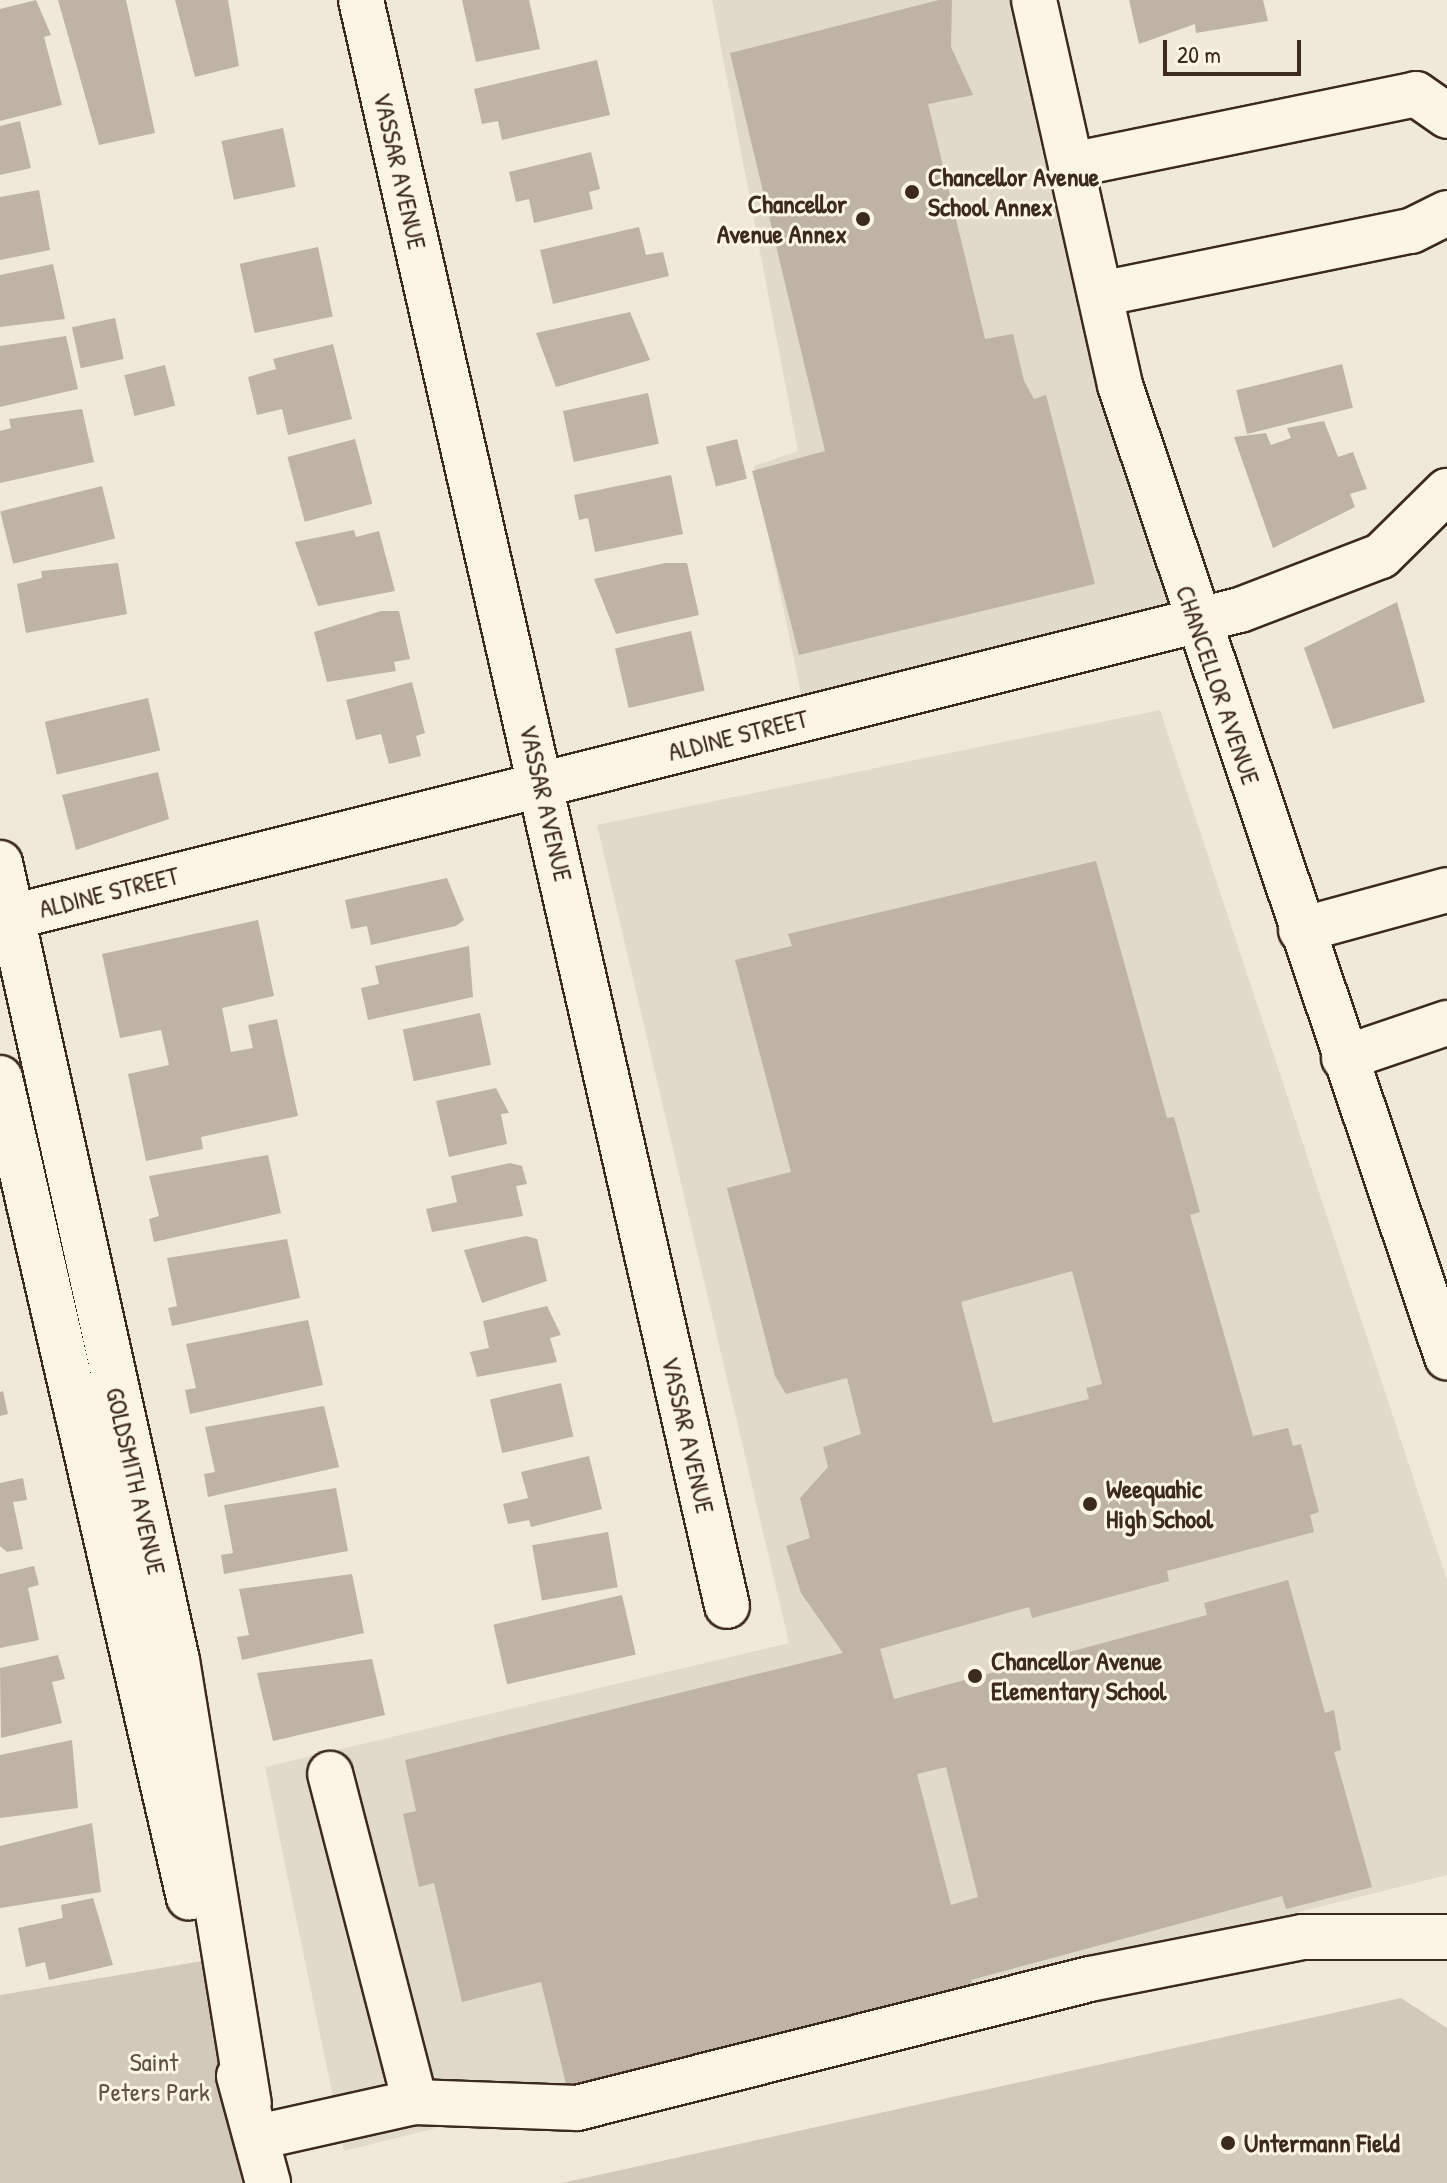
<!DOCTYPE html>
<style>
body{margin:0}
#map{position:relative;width:1447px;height:2183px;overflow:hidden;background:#f0e9d9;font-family:"Patrick Hand",sans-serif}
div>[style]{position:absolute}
.built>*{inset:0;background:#e1d9c9}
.green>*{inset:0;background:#d2c9ba}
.building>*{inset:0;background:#beb3a4;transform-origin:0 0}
.roads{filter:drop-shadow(2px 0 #3b2a1e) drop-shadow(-2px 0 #3b2a1e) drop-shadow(0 2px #3b2a1e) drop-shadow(0 -2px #3b2a1e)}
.minor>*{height:44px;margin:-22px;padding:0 22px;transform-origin:22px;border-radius:22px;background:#fcf5e5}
.major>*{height:44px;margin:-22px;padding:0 22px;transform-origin:22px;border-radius:22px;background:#fcf5e5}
.dots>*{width:22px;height:22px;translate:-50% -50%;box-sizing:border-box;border:4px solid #fcf5e5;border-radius:50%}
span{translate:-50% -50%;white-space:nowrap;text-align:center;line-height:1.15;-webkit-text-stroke:6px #fcf5e5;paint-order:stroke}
.street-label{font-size:26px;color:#3b2a1e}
.poi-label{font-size:26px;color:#3b2a1e;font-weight:700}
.left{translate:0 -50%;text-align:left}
.right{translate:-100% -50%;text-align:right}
.park-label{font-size:26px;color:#615245}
.scale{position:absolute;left:1163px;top:40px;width:138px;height:36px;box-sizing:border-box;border:4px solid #3b2a1e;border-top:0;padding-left:10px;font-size:24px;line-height:28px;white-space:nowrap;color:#3b2a1e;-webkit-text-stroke:6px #fcf5e5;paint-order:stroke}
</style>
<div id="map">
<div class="built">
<div style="clip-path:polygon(712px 0,1030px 0,1197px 622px,805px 713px,754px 466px,798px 451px)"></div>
<div style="clip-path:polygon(1160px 710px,1447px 1580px,1447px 1875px,344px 2151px,265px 1767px,789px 1643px,597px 825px)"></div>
</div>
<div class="green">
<div style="clip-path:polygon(238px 1955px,287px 2183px,0 2183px,0 1995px)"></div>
<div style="clip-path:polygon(1401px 1998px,1447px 2028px,1447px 2183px,562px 2183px)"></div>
</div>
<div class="building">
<div style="clip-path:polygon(36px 0,51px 35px,44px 37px,62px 105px,0 121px,0 9px)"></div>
<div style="clip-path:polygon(58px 0,126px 0,155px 133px,99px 145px)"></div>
<div style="clip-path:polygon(175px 0,228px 0,239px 66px,195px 77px)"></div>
<div style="clip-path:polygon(462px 0,529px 0,540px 49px,476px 62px)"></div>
<div style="clip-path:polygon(939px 0,952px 0,951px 47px,973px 95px,928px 104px,985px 339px,1013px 334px,1024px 381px,1034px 399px,1046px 395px,1095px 584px,799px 655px,752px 471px,825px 451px,730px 53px)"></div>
<div style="clip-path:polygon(1129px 0,1263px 0,1268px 21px,1196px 33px,1195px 24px,1139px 44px)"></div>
<div style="clip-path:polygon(597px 60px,610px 115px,502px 140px,498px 121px,482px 124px,474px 89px)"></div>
<div style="clip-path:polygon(20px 121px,31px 168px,0 175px,0 126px)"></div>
<div style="left:283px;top:128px;width:60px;height:63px;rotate:78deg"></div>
<div style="clip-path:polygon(591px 152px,600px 189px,589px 192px,593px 209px,534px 223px,529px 199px,516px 202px,509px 172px)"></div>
<div style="clip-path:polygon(39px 190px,50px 250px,0 260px,0 197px)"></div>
<div style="clip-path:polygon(639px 227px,646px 255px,663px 252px,669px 276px,553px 304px,540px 250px)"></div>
<div style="left:318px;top:247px;width:71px;height:80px;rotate:78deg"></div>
<div style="clip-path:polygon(53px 264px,65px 319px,0 327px,0 275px)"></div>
<div style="clip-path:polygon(630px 312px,650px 360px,556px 387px,536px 333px)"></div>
<div style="left:115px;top:318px;width:42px;height:44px;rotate:78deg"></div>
<div style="clip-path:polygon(66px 336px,78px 389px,0 407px,0 346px)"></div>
<div style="clip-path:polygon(333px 344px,352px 419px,288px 435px,282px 409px,257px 415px,248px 377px,276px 369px,273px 359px)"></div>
<div style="left:1342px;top:364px;width:45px;height:109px;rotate:76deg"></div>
<div style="left:165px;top:365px;width:42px;height:42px;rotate:76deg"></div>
<div style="left:648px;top:393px;width:52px;height:87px;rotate:78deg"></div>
<div style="clip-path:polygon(82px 409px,94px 462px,0 483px,0 431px,11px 428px,9px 419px)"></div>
<div style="clip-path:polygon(1324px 421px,1338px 457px,1353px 452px,1367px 489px,1350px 494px,1355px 507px,1273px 548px,1234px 437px,1266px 433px,1271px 445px,1291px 438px,1287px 428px)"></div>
<div style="left:355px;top:439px;width:67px;height:70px;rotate:75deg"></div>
<div style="left:737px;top:439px;width:41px;height:32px;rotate:76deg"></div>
<div style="clip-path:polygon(671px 475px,683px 534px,595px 552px,588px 518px,579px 520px,574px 495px)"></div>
<div style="left:102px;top:486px;width:54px;height:105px;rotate:76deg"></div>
<div style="clip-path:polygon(354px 530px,356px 537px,379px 531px,395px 591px,318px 606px,295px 542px)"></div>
<div style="clip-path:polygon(118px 563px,127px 614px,26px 633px,17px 584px,42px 578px,41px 571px)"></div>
<div style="clip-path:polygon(665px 563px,687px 563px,699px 615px,616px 634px,594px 579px)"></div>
<div style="clip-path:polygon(1397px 602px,1425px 702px,1333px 729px,1304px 648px)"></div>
<div style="clip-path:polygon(381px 611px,399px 611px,410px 659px,394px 662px,396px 671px,327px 682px,314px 632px)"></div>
<div style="left:691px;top:631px;width:61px;height:78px;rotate:77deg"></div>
<div style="clip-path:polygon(412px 682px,425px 733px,416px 736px,421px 756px,389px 764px,381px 734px,356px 740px,346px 700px)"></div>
<div style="left:148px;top:698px;width:54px;height:106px;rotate:77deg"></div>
<div style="clip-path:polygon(158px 772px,169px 819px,76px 850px,62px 795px)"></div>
<div style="clip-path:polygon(evenodd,1096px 861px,1167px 1118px,1174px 1117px,1200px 1212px,1190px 1215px,1253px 1436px,1288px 1428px,1293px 1446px,1301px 1444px,1319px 1512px,1310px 1515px,1314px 1532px,1167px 1571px,1169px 1581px,1032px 1618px,1029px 1607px,880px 1649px,894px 1699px,1207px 1615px,1204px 1603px,1288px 1580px,1325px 1713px,1334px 1710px,1341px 1750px,1334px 1752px,1372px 1887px,1286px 1909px,1282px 1896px,971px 1980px,973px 1987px,568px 2092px,541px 1982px,462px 2002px,434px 1883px,419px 1887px,403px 1814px,416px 1811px,405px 1760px,843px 1653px,801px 1593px,786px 1546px,810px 1538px,800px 1498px,828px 1467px,823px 1447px,861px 1434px,847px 1378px,786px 1394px,775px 1376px,727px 1188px,791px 1172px,735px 960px,792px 946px,788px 934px,1096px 861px,1072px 1271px,1102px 1384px,1086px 1388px,1089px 1399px,993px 1423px,961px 1302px,1072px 1271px,1096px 861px,946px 1767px,978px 1897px,951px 1905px,917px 1774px,946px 1767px)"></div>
<div style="clip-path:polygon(447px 878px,464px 920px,456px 926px,371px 945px,367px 926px,351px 929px,345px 900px)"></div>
<div style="clip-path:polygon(258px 920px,274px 996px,222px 1008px,231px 1052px,253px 1048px,248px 1025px,277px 1019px,298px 1116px,201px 1137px,203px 1149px,146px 1161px,128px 1074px,169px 1065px,161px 1030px,120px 1038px,102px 954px)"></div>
<div style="clip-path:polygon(469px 946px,473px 997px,368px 1020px,361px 988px,379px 984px,375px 966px)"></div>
<div style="left:480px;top:1013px;width:53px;height:79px;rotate:78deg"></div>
<div style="clip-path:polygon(496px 1088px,509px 1113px,501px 1114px,507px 1144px,449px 1157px,436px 1101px)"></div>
<div style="clip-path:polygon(268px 1155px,281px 1213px,154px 1242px,149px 1219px,159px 1216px,149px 1176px)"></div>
<div style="clip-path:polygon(510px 1163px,522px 1166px,527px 1184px,516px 1186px,523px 1216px,432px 1232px,426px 1209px,457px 1202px,451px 1176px)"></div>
<div style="clip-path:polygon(526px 1236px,537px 1239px,547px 1281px,482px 1303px,464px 1250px)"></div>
<div style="clip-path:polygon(287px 1239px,300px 1298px,172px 1326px,168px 1308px,177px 1306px,167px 1258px)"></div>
<div style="clip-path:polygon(547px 1306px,561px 1335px,550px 1338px,557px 1362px,477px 1377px,470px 1352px,489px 1348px,483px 1321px)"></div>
<div style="clip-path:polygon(308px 1320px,323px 1385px,190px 1414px,185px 1390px,196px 1388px,186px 1344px)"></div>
<div style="left:561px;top:1383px;width:55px;height:73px;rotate:77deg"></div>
<div style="clip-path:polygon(3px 1391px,8px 1414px,0 1416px,0 1392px)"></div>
<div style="clip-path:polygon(324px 1406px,339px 1467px,208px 1497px,204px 1474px,215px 1472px,205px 1427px)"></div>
<div style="clip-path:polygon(589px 1456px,602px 1509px,531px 1527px,529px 1520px,508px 1524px,503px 1504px,528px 1498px,521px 1472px)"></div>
<div style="clip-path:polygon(23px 1478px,27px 1500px,13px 1502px,23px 1549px,7px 1552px,0 1546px,0 1483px)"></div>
<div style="clip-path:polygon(336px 1488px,348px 1551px,224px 1574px,221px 1555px,233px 1553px,224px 1505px)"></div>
<div style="left:608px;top:1532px;width:56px;height:77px;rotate:80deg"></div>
<div style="clip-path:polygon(34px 1566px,39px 1585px,28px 1588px,39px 1640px,0 1648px,0 1574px)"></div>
<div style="clip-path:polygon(352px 1574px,364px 1633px,242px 1660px,237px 1637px,249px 1635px,239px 1589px)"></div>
<div style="left:622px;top:1595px;width:61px;height:132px;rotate:77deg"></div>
<div style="clip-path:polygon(58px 1655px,65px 1679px,52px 1682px,62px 1723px,1px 1738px,0 1668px)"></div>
<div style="clip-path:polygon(372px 1659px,385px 1715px,273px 1741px,257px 1673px)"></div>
<div style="clip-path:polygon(72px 1740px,78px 1808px,0 1818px,0 1755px)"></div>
<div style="clip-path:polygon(92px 1823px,101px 1892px,0 1908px,0 1846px)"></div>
<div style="clip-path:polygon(93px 1898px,113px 1965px,49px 1980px,45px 1962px,26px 1967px,18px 1928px,63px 1918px,61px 1905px)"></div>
</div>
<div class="roads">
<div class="minor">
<div style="left:361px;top:0;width:1647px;rotate:77.16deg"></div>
<div style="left:1071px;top:165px;width:352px;rotate:-11.6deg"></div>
<div style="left:1416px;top:94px;width:38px;rotate:35deg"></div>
<div style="left:1100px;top:294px;width:317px;rotate:-11.5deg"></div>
<div style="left:1411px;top:231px;width:40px;rotate:-26.6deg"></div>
<div style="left:0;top:863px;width:816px;rotate:77.48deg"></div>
<div style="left:177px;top:1660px;width:449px;rotate:80.8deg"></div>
<div style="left:0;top:920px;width:1278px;rotate:-14.04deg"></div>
<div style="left:1240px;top:610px;width:151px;rotate:-21deg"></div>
<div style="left:1381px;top:556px;width:93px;rotate:-44.6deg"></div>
<div style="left:1301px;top:930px;width:151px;rotate:-15.3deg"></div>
<div style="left:1344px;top:1058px;width:109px;rotate:-18.8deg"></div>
<div style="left:0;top:1078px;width:841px;rotate:77.02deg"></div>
<div style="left:239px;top:2076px;width:111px;rotate:74.8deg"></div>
<div style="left:415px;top:2102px;width:162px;rotate:2.1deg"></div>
<div style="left:577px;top:2108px;width:529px;rotate:-14.12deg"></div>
<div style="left:1090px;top:1979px;width:216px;rotate:-11.2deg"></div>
<div style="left:1302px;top:1937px;width:145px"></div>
<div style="left:258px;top:2137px;width:161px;rotate:-12.6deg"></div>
<div style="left:415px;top:2102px;width:339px;rotate:-104.5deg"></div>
</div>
<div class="major">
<div style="left:1034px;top:0;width:394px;rotate:77.4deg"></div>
<div style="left:1120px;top:385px;width:1026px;rotate:71.41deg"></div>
</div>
</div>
<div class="dots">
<div style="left:912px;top:192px;background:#3b2a1e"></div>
<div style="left:863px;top:219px;background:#3b2a1e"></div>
<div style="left:1090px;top:1504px;background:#3b2a1e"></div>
<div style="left:975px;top:1676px;background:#3b2a1e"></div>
<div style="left:1228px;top:2143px;background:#3b2a1e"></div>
</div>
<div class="street-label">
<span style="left:400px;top:171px;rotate:77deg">VASSAR AVENUE</span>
<span style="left:1218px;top:685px;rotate:71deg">CHANCELLOR AVENUE</span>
<span style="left:738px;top:735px;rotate:-14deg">ALDINE STREET</span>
<span style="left:546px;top:803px;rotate:77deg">VASSAR AVENUE</span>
<span style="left:109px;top:892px;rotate:-14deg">ALDINE STREET</span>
<span style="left:688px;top:1435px;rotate:77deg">VASSAR AVENUE</span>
<span style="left:136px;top:1481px;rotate:77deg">GOLDSMITH AVENUE</span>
</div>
<div class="poi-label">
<span class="left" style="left:928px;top:192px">Chancellor Avenue<br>School Annex</span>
<span class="right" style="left:847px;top:219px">Chancellor<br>Avenue Annex</span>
<span class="left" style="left:1106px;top:1504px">Weequahic<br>High School</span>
<span class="left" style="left:991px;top:1676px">Chancellor Avenue<br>Elementary School</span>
<span class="left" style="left:1244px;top:2143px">Untermann Field</span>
</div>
<div class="park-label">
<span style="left:154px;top:2077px">Saint<br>Peters Park</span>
</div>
<div class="scale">20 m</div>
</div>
